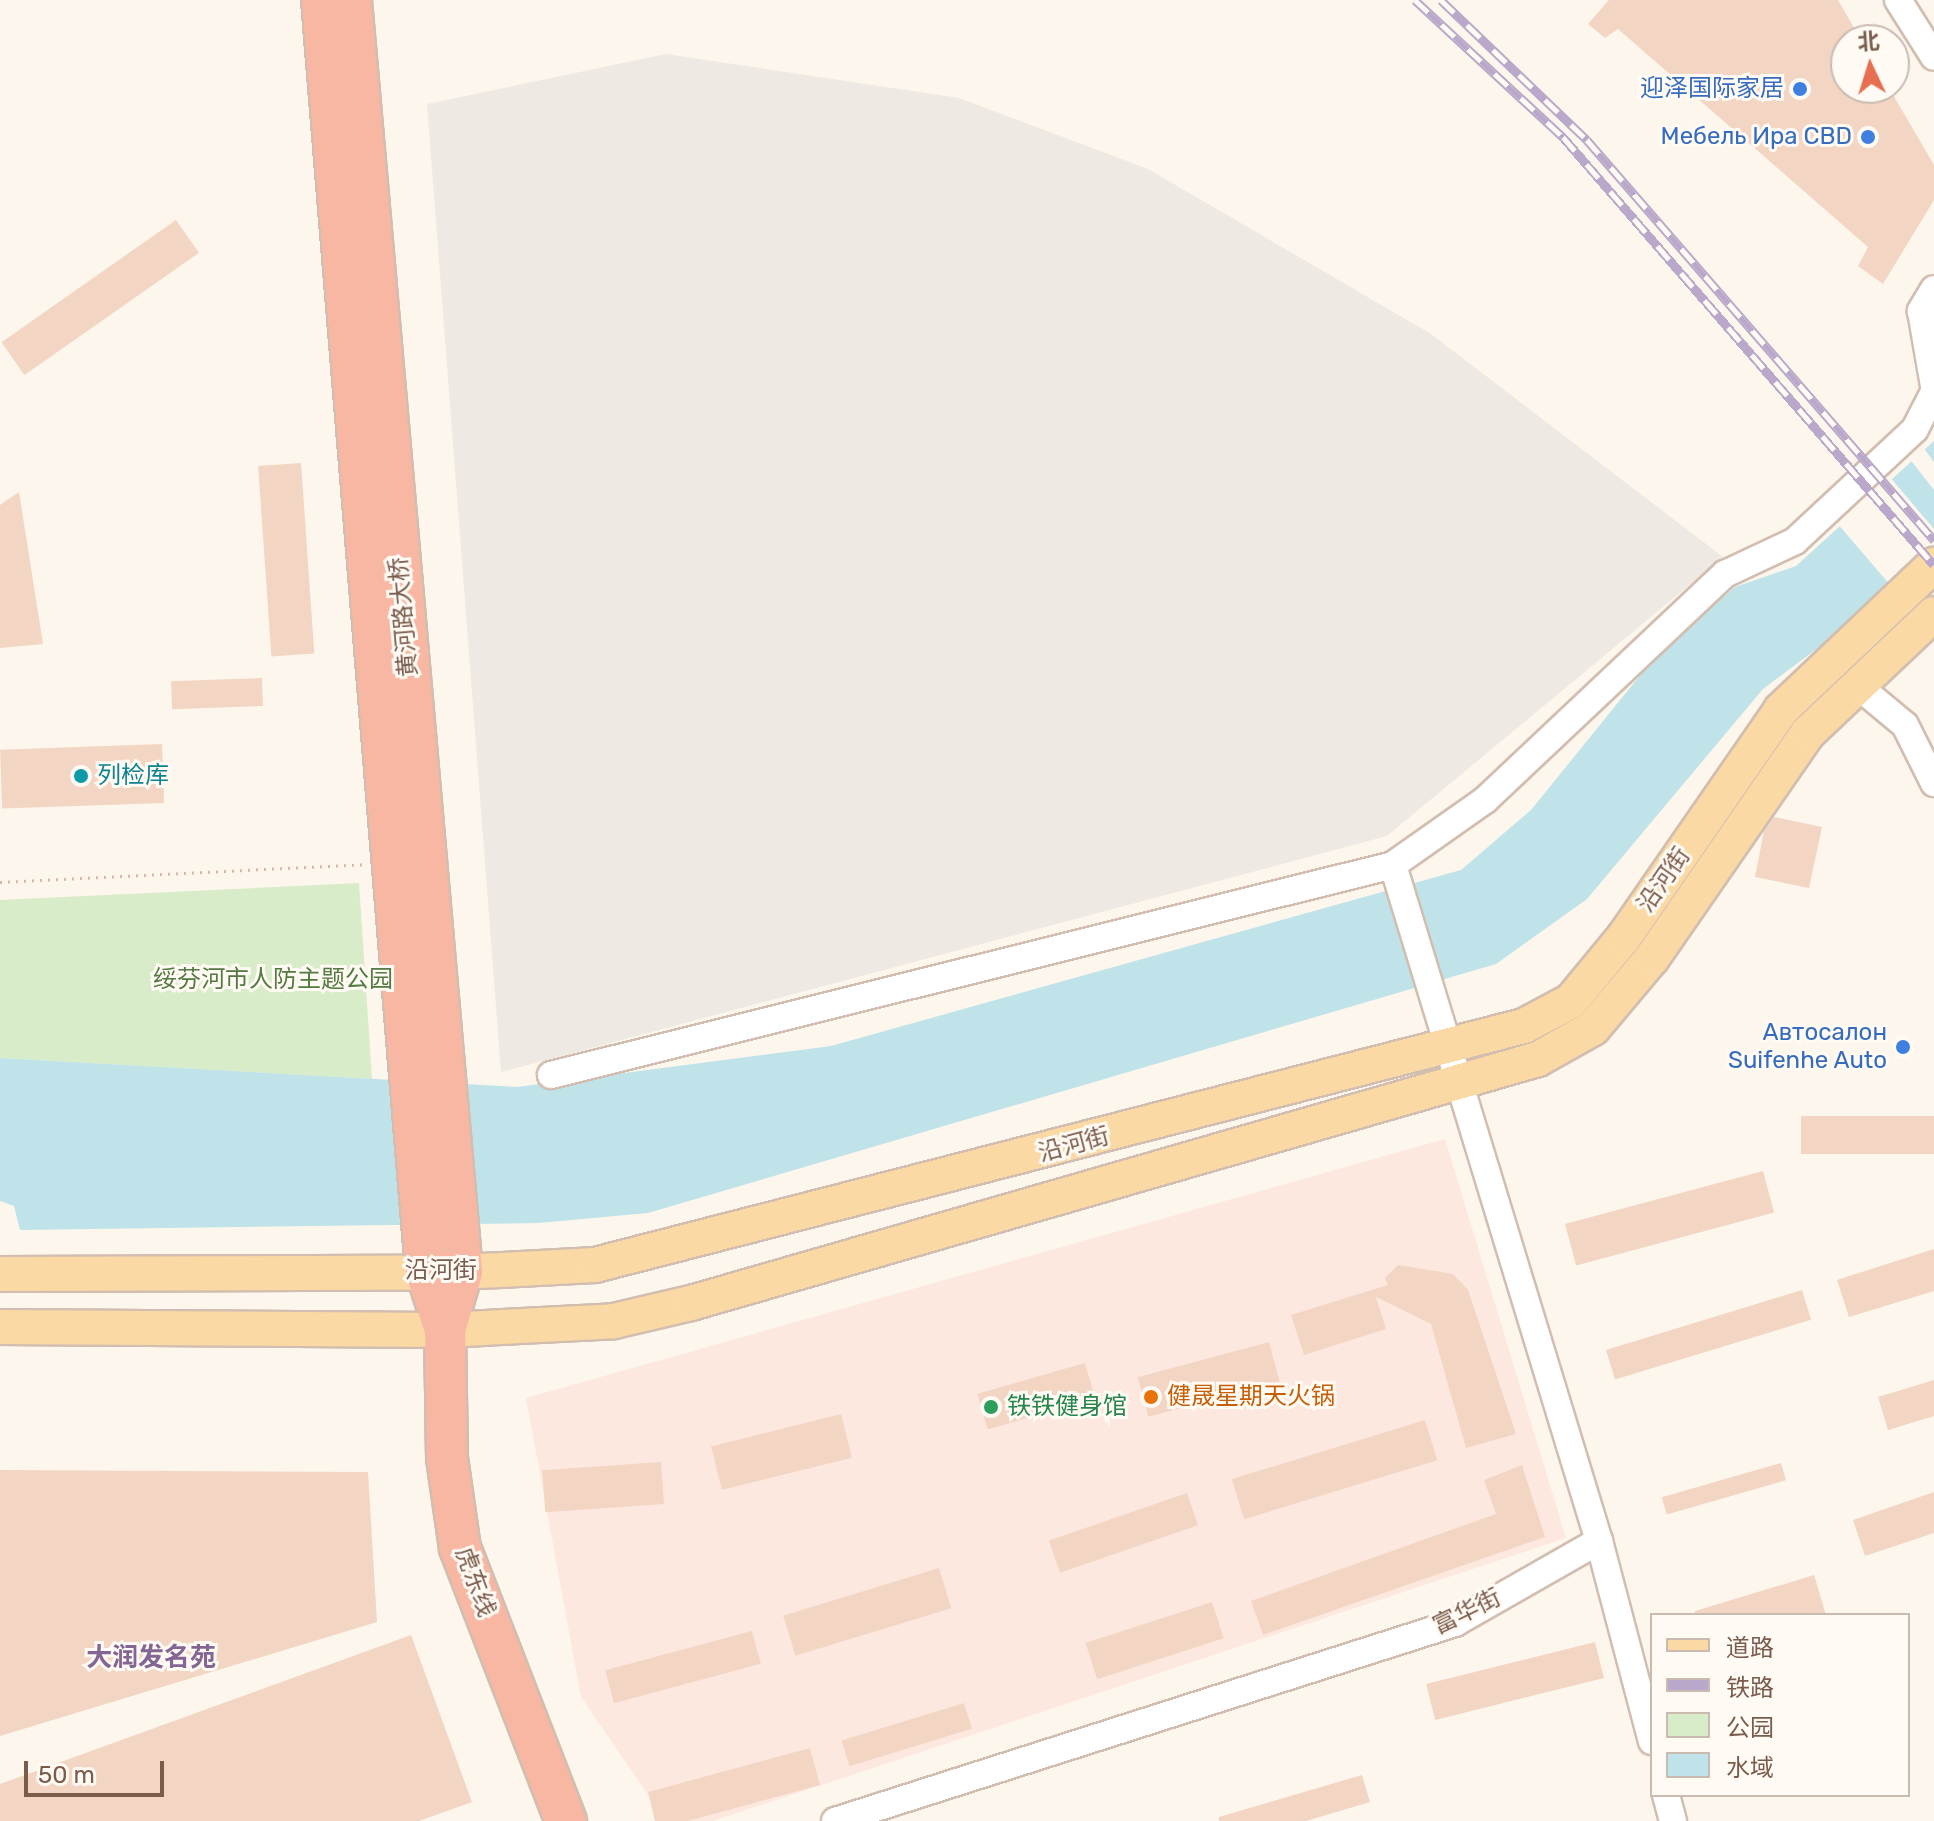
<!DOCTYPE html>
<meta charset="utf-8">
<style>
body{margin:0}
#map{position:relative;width:1934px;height:1821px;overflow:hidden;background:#fdf6ec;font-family:Rubik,"Noto Sans SC",sans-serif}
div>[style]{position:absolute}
.commercial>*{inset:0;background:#fde8e0}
.industrial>*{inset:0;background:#efe9e4}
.green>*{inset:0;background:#d8ecc9}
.water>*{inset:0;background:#bfe3e8}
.pier>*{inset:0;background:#fdf6ec}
.building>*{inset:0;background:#f3d5c3;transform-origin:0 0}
.path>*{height:3px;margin-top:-1.5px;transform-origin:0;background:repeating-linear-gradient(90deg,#d9b8a5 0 2px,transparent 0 8px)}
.roads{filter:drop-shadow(2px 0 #d1beb0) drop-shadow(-2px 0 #d1beb0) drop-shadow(0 2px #d1beb0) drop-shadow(0 -2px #d1beb0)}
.minor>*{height:26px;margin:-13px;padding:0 13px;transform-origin:13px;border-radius:13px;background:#fff}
.major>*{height:34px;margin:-17px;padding:0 17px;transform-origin:17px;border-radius:17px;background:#fbd9a5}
.highway>*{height:40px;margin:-20px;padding:0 20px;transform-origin:20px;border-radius:20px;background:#f7b7a3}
.rail>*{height:9px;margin-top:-4.5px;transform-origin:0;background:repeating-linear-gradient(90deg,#fffaf3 0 18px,#b9a8c9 0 36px);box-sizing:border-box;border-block:2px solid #b9a8c9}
.dots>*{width:22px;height:22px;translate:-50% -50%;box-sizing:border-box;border:4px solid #fffaf3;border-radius:50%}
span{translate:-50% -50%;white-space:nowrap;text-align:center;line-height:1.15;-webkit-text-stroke:6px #fffaf3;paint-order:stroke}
.shop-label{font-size:24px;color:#366cbe}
.right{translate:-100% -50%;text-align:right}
.street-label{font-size:24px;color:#7a5c4d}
.culture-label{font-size:24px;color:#0d838f}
.left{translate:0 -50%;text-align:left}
.park-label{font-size:24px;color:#537a41}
.food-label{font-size:24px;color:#c56008}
.leisure-label{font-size:24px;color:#27864d}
.neighbourhood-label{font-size:26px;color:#846695;font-weight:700}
.legend{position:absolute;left:1650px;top:1613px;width:260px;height:184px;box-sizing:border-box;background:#fffaf3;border:2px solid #cabbb1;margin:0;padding:10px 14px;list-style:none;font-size:24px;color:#7a5c4d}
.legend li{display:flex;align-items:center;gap:16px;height:40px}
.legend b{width:40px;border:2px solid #cabbb1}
.north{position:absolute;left:1830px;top:24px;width:80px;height:80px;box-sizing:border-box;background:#fffaf3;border:2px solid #cabbb1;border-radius:50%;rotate:356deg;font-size:22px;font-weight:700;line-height:32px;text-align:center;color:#7a5c4d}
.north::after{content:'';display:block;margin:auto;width:28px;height:36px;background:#e76f51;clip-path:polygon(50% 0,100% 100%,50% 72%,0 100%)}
.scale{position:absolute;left:24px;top:1761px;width:140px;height:36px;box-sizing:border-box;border:4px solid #7a5c4d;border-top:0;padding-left:10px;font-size:24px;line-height:28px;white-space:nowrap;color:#7a5c4d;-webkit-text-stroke:6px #fffaf3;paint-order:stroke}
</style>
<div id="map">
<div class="commercial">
<div style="clip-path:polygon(1445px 1139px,1566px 1538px,713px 1821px,666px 1821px,581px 1697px,526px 1398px)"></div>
</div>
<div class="industrial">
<div style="clip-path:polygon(666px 54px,959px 98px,1148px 169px,1431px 334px,1723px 557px,1387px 836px,501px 1072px,427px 104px)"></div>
</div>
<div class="green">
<div style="clip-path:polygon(359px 883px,372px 1079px,0 1058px,0 900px)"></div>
</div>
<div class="water">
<div style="clip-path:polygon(1934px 441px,1934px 553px,1889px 595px,1763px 689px,1587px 899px,1496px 964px,648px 1213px,539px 1223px,20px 1230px,14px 1206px,0 1201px,0 1058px,517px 1087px,831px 1046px,1461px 870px,1531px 810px,1655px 657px,1735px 587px,1796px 566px)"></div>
</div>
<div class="pier">
<div style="clip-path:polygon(1922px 446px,1934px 462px,1934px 490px,1909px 458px)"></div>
<div style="clip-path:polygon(1889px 476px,1934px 529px,1934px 559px,1897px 593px,1837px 523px)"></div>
</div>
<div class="building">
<div style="clip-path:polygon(1609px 0,1838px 0,1861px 40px,1846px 40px,1846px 88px,1889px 88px,1934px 165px,1934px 200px,1883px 284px,1858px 266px,1868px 247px,1618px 29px,1605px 38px,1588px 24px)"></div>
<div style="left:176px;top:220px;width:40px;height:213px;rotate:55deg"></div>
<div style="left:301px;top:463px;width:191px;height:43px;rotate:86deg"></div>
<div style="clip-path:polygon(19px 492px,43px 644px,0 648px,0 505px)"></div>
<div style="left:262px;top:678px;width:28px;height:91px;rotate:88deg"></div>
<div style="left:162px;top:744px;width:59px;height:162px;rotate:88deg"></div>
<div style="clip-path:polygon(1774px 817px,1822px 827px,1809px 888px,1755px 877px,1764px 831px)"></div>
<div style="left:1934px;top:1116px;width:38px;height:133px;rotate:90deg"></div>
<div style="left:1763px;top:1171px;width:43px;height:205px;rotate:75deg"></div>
<div style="clip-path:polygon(1934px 1249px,1934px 1291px,1849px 1317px,1837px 1280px)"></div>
<div style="clip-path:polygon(1398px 1265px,1453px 1274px,1468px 1290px,1516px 1434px,1466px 1448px,1431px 1324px,1376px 1297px,1386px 1329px,1304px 1355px,1291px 1315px,1388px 1285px,1385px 1278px)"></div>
<div style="left:1802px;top:1290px;width:31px;height:205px;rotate:73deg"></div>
<div style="left:1269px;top:1342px;width:41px;height:136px;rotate:75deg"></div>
<div style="left:1085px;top:1363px;width:37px;height:112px;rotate:74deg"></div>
<div style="clip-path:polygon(1934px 1380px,1934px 1416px,1888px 1430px,1878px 1397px)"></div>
<div style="left:841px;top:1414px;width:45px;height:134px;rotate:76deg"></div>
<div style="left:1425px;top:1420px;width:42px;height:202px;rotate:73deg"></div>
<div style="left:661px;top:1462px;width:42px;height:119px;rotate:86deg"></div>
<div style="left:1781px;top:1463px;width:18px;height:124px;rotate:74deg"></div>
<div style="clip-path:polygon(1522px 1465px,1545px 1537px,1263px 1635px,1251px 1601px,1496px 1514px,1484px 1480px)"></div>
<div style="clip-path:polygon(0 1470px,368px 1472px,377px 1622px,0 1736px)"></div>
<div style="clip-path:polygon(1934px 1492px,1934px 1533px,1865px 1556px,1853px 1520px)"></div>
<div style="left:1187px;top:1493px;width:34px;height:146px;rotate:71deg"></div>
<div style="left:939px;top:1568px;width:42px;height:163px;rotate:73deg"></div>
<div style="clip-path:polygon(1814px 1575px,1826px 1615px,1695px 1615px,1695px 1611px)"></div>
<div style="left:1212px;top:1602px;width:38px;height:133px;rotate:72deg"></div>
<div style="left:752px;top:1631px;width:34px;height:152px;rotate:75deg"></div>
<div style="clip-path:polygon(411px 1635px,472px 1802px,419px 1821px,0 1821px,0 1784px)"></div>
<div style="left:1595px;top:1642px;width:37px;height:174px;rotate:76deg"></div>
<div style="left:964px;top:1703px;width:27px;height:128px;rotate:73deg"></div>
<div style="clip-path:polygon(810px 1748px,820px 1785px,688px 1821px,655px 1821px,648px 1792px)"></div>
<div style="clip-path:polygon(1362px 1775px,1370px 1802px,1306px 1821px,1219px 1821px,1219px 1817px)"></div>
</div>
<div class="path">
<div style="left:0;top:882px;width:365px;rotate:-2.8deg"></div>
</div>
<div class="roads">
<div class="minor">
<div style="left:1898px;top:0;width:67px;rotate:57.7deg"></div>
<div style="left:1934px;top:289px;width:26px;rotate:121deg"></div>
<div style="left:1921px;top:311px;width:76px;rotate:80.2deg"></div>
<div style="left:1858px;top:686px;width:61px;rotate:39.7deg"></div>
<div style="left:1905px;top:725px;width:65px;rotate:63.4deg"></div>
<div style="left:551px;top:1075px;width:868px;rotate:-14deg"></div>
<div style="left:1393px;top:865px;width:113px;rotate:-35.2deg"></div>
<div style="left:1485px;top:800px;width:330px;rotate:-43.3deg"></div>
<div style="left:1725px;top:574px;width:77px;rotate:-25.2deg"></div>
<div style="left:1795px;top:541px;width:164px;rotate:-43deg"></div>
<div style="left:1915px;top:429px;width:42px;rotate:-62.8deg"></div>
<div style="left:1599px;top:1541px;width:207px;rotate:75.2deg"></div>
<div style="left:1666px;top:1795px;width:27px;rotate:75deg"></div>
<div style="left:835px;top:1821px;width:651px;rotate:-17.71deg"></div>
<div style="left:1455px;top:1623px;width:166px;rotate:-29.7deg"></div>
<div style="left:1599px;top:1541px;width:707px;rotate:-106.95deg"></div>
</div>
<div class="major">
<div style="left:0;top:1274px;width:462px;rotate:-0.2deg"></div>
<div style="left:462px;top:1272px;width:133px;rotate:-3deg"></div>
<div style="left:595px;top:1265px;width:959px;rotate:-14.43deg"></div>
<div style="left:1524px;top:1026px;width:53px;rotate:-28deg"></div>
<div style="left:1571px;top:1001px;width:83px;rotate:-50.4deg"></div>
<div style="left:1624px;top:937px;width:276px;rotate:-55.3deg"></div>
<div style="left:1781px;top:710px;width:211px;rotate:-43.5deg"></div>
<div style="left:0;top:1327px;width:445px;rotate:0.4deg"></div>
<div style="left:445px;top:1330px;width:169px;rotate:-3deg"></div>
<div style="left:614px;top:1321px;width:79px;rotate:-13.2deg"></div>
<div style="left:691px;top:1303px;width:881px;rotate:-16.07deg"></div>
<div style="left:1538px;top:1059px;width:63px;rotate:-29.4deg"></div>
<div style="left:1593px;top:1028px;width:92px;rotate:-49.9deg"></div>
<div style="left:1652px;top:958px;width:274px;rotate:-55.3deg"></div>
<div style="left:1808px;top:733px;width:173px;rotate:-43.4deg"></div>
</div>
<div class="highway">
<div style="left:322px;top:0;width:1275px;rotate:85.32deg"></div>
<div style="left:426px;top:1271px;width:62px;rotate:72.1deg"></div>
<div style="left:445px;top:1330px;width:60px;rotate:-73.7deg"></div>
<div style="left:462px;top:1272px;width:1277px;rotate:-94.99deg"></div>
<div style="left:445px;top:1330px;width:128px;rotate:89.1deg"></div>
<div style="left:447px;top:1458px;width:91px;rotate:81.8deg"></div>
<div style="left:460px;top:1548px;width:293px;rotate:68.8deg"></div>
</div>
</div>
<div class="rail">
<div style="left:1415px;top:0;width:202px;rotate:42.8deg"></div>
<div style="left:1563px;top:137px;width:566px;rotate:49.08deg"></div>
<div style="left:1441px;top:0;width:202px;rotate:43.8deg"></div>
<div style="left:1587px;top:140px;width:530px;rotate:49.06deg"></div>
</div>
<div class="dots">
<div style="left:1800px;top:89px;background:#3f7fe0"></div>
<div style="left:1868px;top:137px;background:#3f7fe0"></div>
<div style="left:81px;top:776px;background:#0f9aa8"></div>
<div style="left:1903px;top:1047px;background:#3f7fe0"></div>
<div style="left:1151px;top:1397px;background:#e8710a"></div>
<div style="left:991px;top:1407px;background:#2e9e5b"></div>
</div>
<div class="shop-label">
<span class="right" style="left:1784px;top:89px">迎泽国际家居</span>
<span class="right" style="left:1852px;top:137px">Мебель Ира CBD</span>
<span class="right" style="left:1887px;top:1047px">Автосалон<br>Suifenhe Auto</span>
</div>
<div class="street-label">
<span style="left:404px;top:617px;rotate:-95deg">黄河路大桥</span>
<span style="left:1664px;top:880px;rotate:-55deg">沿河街</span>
<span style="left:1074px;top:1145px;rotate:-15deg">沿河街</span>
<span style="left:441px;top:1271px">沿河街</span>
<span style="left:475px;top:1582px;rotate:70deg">虎东线</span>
<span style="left:1467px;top:1612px;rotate:-26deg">富华街</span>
</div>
<div class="culture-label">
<span class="left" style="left:97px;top:776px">列检库</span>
</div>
<div class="park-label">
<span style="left:273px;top:980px">绥芬河市人防主题公园</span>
</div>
<div class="food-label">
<span class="left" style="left:1167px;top:1397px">健晟星期天火锅</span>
</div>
<div class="leisure-label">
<span class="left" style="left:1007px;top:1407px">铁铁健身馆</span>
</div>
<div class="neighbourhood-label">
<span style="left:151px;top:1658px">大润发名苑</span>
</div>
<ul class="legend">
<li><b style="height:10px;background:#fbd9a5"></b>道路</li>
<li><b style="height:10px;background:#b9a8c9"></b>铁路</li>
<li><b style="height:22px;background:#d8ecc9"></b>公园</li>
<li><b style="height:22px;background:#bfe3e8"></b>水域</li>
</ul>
<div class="north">北</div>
<div class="scale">50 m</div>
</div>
